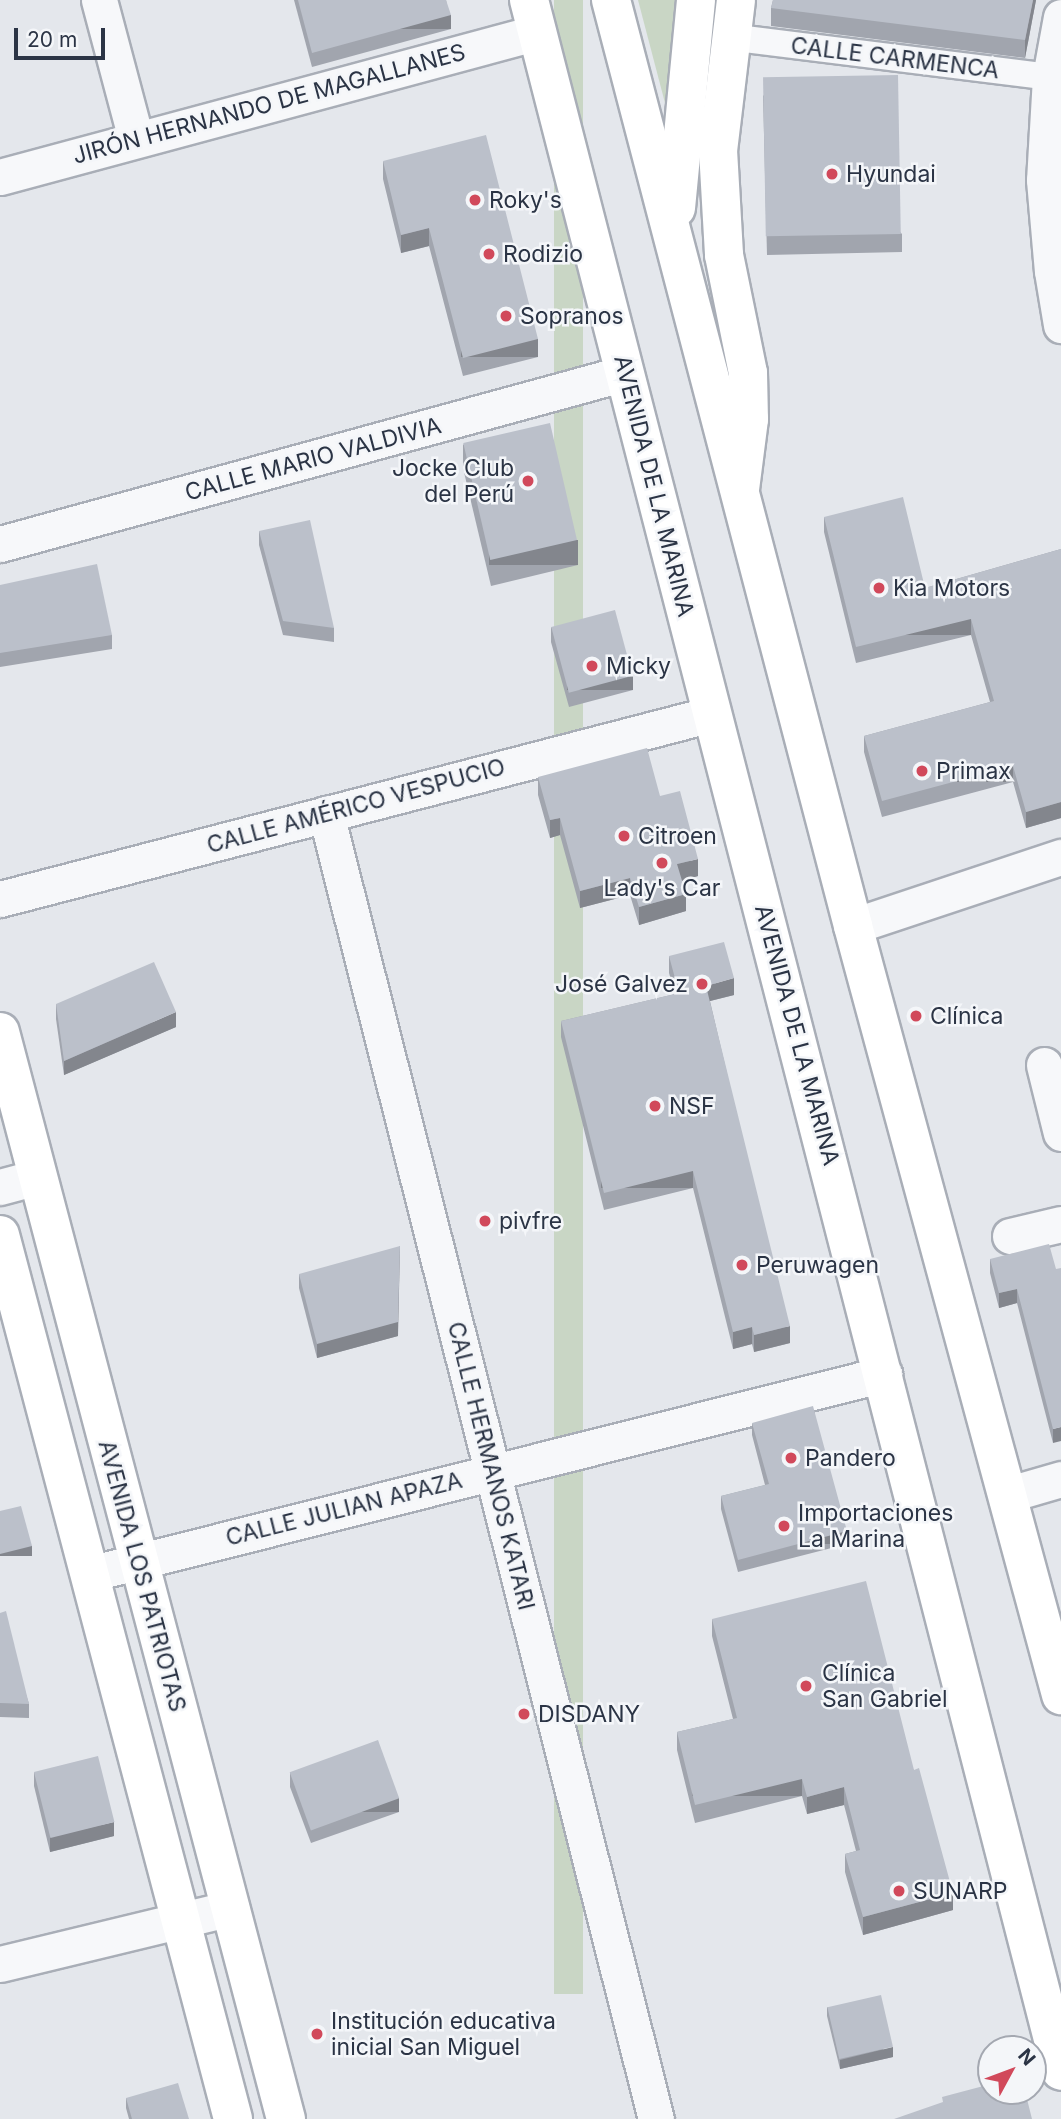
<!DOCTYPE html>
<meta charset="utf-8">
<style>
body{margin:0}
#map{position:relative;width:1061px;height:2119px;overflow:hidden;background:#e4e7ec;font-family:Inter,sans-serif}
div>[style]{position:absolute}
.green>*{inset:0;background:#c9d6c5;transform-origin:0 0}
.roads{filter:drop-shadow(2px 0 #a9aeb7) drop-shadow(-2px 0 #a9aeb7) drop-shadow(0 2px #a9aeb7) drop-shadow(0 -2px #a9aeb7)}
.pedestrian>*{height:26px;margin:-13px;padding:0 13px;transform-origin:13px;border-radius:13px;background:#f7f8fa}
.minor>*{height:35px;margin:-17.5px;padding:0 17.5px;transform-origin:17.5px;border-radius:17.5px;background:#f7f8fa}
.secondary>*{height:38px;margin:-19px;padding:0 19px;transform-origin:19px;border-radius:19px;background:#fff}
.primary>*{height:38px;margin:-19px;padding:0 19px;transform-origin:19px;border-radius:19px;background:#fff}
.wall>*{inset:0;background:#a1a5ae}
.shaded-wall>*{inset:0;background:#83868d;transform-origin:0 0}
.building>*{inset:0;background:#bbc0ca;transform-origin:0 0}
.dots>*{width:19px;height:19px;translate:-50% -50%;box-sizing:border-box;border:4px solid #f4f6f9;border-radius:50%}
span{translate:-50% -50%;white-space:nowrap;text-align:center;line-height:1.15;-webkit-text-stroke:5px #f4f6f9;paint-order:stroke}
.street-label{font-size:23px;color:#2b3445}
.poi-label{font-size:23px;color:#2b3445}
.left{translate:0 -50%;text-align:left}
.right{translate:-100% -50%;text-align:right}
.north{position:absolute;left:977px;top:2035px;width:70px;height:70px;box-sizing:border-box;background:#f4f6f9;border:2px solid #a4a8b1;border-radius:50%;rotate:49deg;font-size:19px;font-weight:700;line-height:28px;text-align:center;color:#2b3445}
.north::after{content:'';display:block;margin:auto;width:24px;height:32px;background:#d1495b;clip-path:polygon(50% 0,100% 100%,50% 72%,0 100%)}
.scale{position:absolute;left:14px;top:28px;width:91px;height:32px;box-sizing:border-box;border:4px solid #2b3445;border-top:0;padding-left:9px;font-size:21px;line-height:24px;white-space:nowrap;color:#2b3445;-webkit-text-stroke:5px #f4f6f9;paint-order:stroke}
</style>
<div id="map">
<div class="green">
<div style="left:554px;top:0;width:29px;height:1994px"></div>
<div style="clip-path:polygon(638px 0,678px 0,665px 103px)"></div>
</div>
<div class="roads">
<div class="pedestrian">
<div style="left:729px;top:37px;width:323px;rotate:7.1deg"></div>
</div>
<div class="minor">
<div style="left:99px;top:0;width:144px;rotate:75.1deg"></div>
<div style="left:1061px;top:17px;width:61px;rotate:100.4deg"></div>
<div style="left:1050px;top:77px;width:103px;rotate:93.3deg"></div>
<div style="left:1044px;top:180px;width:91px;rotate:85deg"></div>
<div style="left:1052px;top:271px;width:55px;rotate:80.5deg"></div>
<div style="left:0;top:177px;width:557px;rotate:-15.08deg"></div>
<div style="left:0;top:544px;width:648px;rotate:-15.3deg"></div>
<div style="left:326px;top:814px;width:1346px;rotate:75.81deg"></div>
<div style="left:0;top:899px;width:736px;rotate:-14.57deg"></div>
<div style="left:853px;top:926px;width:219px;rotate:-18.4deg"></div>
<div style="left:1044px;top:1065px;width:70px;rotate:76deg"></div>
<div style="left:0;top:1187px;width:39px;rotate:-15deg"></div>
<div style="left:1010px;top:1236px;width:52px;rotate:-13.2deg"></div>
<div style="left:1006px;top:1495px;width:57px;rotate:-16.2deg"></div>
<div style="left:89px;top:1574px;width:820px;rotate:-14.12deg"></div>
<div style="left:0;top:1964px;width:238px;rotate:-13.6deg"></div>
</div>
<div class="secondary">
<div style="left:736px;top:0;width:151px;rotate:96.8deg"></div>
<div style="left:718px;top:150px;width:105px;rotate:86.7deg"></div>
<div style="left:724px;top:255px;width:120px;rotate:78.5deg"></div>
<div style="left:748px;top:373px;width:46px;rotate:88.8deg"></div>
<div style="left:749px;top:419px;width:71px;rotate:97.3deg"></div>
<div style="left:0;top:1032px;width:1124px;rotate:75.26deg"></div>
<div style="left:0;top:1235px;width:914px;rotate:75.23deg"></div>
</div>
<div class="primary">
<div style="left:529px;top:0;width:2138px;rotate:75.59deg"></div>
<div style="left:611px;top:0;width:957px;rotate:75.35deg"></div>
<div style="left:853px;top:926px;width:797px;rotate:74.86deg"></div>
<div style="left:676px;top:208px;width:209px;rotate:-84.5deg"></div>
</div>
</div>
<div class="wall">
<div style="clip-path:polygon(294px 0,446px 0,451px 29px,312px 67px)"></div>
<div style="clip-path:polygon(773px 0,1036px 0,1025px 58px,771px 26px,771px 8px)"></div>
<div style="clip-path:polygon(763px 95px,902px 234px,902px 252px,767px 255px)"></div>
<div style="clip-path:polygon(383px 161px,538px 357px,463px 376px,429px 246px,401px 253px,383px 179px)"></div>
<div style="clip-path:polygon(463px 444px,578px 565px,491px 586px,463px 468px)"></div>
<div style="clip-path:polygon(824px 517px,925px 588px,1061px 549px,1061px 818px,1026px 828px,1013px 782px,882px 817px,864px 752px,864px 736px,990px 702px,971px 635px,856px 663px,824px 532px)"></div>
<div style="clip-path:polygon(259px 531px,334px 628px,334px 642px,283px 635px,259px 545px)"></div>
<div style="clip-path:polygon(0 585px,112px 635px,112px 649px,0 667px)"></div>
<div style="clip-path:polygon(551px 627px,633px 690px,569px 707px,551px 642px)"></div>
<div style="clip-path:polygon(538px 777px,660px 796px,698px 876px,682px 881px,686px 911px,639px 925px,630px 895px,580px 908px,560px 835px,550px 838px,538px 795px)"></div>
<div style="clip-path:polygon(669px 956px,734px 995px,710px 1001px,790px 1343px,754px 1352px,752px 1344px,733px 1349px,693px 1188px,604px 1210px,561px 1037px,561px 1021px,675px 994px,669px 973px)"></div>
<div style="clip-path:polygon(56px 1004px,176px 1027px,64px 1075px,56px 1019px)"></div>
<div style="clip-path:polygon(990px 1259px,1056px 1269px,1053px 1443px,1017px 1303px,999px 1308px,990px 1273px)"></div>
<div style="clip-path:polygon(299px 1274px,398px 1336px,317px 1358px,299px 1288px)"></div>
<div style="clip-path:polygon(752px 1423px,847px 1544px,738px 1572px,721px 1509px,721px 1496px,765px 1485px,752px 1435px)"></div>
<div style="clip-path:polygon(0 1613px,29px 1704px,29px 1718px,0 1717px)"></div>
<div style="clip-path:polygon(712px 1619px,914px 1770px,953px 1910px,863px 1935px,845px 1872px,845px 1854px,856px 1851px,844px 1805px,807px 1814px,802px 1796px,695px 1823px,677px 1750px,677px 1732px,733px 1719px,712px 1636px)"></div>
<div style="clip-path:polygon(34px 1772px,114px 1836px,50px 1852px,34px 1786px)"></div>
<div style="clip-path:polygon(290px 1772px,399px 1812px,311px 1843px,290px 1787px)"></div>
<div style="clip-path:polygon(827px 2007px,893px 2057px,840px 2069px,827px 2016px)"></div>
<div style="clip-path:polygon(126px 2098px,189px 2119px,129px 2119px,126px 2108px)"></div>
</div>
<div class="shaded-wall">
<div style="clip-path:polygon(1033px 0,1036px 0,1025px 58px,1025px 40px)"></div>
<div style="left:451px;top:15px;width:14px;height:144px;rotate:90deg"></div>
<div style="clip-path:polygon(429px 228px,429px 246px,401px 253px,401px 235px)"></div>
<div style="left:538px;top:339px;width:18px;height:77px;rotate:90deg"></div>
<div style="left:578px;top:540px;width:25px;height:89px;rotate:90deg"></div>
<div style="left:971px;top:619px;width:16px;height:118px;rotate:90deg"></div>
<div style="left:633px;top:676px;width:14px;height:66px;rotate:90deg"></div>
<div style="left:1013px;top:766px;width:16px;height:136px;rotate:90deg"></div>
<div style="clip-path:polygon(1061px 802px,1061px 818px,1026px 828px,1026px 812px)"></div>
<div style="clip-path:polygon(560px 818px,560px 835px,550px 838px,550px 820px)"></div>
<div style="clip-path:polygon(698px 859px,698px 876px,677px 882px,677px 864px)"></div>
<div style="clip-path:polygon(630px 878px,630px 895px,580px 908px,580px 891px)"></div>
<div style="clip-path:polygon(686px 894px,686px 911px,639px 925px,639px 907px)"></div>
<div style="clip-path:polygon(734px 978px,734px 995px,706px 1002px,706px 986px)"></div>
<div style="clip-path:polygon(176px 1012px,176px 1027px,64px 1075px,64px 1061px)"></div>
<div style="left:693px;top:1171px;width:17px;height:92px;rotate:90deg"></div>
<div style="clip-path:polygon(400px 1246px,398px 1336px,317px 1358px,317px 1344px)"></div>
<div style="clip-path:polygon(1017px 1289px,1017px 1303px,999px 1308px,999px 1293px)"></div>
<div style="clip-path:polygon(790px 1326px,790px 1343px,754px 1352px,754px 1335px)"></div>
<div style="clip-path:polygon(752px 1327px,752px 1344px,733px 1349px,733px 1332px)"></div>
<div style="clip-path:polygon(1061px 1427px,1061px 1441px,1053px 1443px,1053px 1429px)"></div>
<div style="left:847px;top:1531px;width:13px;height:113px;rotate:90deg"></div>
<div style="left:32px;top:1546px;width:10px;height:33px;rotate:90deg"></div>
<div style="left:802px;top:1779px;width:17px;height:110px;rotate:90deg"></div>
<div style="clip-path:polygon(844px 1787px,844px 1805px,807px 1814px,807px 1797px)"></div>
<div style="left:399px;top:1798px;width:14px;height:93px;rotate:90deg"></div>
<div style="clip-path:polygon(114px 1822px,114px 1836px,50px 1852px,50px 1837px)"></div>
<div style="clip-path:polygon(953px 1893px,953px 1910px,863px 1935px,863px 1917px)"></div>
<div style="clip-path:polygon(893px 2047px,893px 2057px,840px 2069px,840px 2060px)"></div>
</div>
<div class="building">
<div style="clip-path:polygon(298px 0,446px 0,451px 15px,312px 53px)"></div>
<div style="clip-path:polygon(773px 0,1033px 0,1025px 40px,771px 8px)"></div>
<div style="left:898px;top:75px;width:159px;height:135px;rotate:89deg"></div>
<div style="clip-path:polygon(486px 135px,538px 339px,463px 358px,429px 228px,401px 235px,383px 161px)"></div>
<div style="left:550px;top:423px;width:120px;height:89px;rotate:77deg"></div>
<div style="clip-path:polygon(903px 497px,925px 588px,1061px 549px,1061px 802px,1026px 812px,1013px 766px,882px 801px,864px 736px,994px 701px,971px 619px,856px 647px,824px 517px)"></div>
<div style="clip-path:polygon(310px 520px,334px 628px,283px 621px,259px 531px)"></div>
<div style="clip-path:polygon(97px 564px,112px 635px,0 653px,0 585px)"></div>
<div style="left:615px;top:610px;width:68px;height:66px;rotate:75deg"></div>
<div style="clip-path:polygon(647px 748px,660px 796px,680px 791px,698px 859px,677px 864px,686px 894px,639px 907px,630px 878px,580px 891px,560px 818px,550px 820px,538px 777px)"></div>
<div style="clip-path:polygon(724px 942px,734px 978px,706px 986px,790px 1326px,754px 1335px,752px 1327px,733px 1332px,693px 1171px,604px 1193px,561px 1021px,679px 993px,669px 956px)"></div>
<div style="clip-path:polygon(154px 962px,176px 1012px,64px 1061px,56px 1004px)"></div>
<div style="clip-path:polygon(1049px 1244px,1056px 1269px,1061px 1268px,1061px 1427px,1053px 1429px,1017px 1289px,999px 1293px,990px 1259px)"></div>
<div style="clip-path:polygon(400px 1246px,398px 1322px,317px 1344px,299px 1274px)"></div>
<div style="clip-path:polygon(813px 1406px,847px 1531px,738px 1560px,721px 1496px,769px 1484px,752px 1423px)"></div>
<div style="clip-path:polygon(21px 1506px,32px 1546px,0 1554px,0 1511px)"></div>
<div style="clip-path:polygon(866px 1581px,914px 1770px,919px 1768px,953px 1893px,863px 1917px,845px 1854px,860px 1850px,844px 1787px,807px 1797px,802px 1779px,695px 1805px,677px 1732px,737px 1718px,712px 1619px)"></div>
<div style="clip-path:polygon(6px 1611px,29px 1704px,0 1703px,0 1613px)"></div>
<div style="left:378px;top:1740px;width:62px;height:94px;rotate:70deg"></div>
<div style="left:98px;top:1756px;width:68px;height:66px;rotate:76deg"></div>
<div style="left:881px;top:1995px;width:53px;height:55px;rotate:77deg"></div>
<div style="clip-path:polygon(178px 2083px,189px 2119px,132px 2119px,126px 2098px)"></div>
<div style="clip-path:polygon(991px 2084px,991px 2091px,1025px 2091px,1032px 2119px,894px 2119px,943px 2102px,942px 2097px)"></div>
</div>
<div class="dots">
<div style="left:832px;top:174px;background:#d1495b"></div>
<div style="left:475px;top:200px;background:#d1495b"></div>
<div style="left:489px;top:254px;background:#d1495b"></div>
<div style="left:506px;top:316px;background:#d1495b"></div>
<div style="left:528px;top:481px;background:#d1495b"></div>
<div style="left:879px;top:588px;background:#d1495b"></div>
<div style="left:592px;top:666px;background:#d1495b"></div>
<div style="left:922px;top:771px;background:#d1495b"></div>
<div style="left:624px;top:836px;background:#d1495b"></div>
<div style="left:662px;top:863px;background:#d1495b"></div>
<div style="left:702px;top:984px;background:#d1495b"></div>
<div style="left:916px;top:1016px;background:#d1495b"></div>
<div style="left:655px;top:1106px;background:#d1495b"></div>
<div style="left:485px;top:1221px;background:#d1495b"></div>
<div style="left:742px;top:1265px;background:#d1495b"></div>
<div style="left:791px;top:1458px;background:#d1495b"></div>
<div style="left:784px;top:1526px;background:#d1495b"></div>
<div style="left:806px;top:1686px;background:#d1495b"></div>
<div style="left:524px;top:1714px;background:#d1495b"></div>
<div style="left:899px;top:1891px;background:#d1495b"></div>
<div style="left:317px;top:2034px;background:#d1495b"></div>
</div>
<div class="street-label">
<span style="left:895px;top:58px;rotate:7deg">CALLE CARMENCA</span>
<span style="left:269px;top:104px;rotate:-15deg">JIRÓN HERNANDO DE MAGALLANES</span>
<span style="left:313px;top:459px;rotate:-15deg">CALLE MARIO VALDIVIA</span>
<span style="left:654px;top:486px;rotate:76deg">AVENIDA DE LA MARINA</span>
<span style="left:356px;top:806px;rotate:-15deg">CALLE AMÉRICO VESPUCIO</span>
<span style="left:797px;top:1035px;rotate:75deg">AVENIDA DE LA MARINA</span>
<span style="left:491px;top:1466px;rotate:76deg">CALLE HERMANOS KATARI</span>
<span style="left:344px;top:1509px;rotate:-14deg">CALLE JULIAN APAZA</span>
<span style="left:142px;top:1576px;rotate:75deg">AVENIDA LOS PATRIOTAS</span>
</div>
<div class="poi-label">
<span class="left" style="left:846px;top:174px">Hyundai</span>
<span class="left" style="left:489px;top:200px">Roky's</span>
<span class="left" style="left:503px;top:254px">Rodizio</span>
<span class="left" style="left:520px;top:316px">Sopranos</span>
<span class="right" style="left:514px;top:481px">Jocke Club<br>del Perú</span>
<span class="left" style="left:893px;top:588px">Kia Motors</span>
<span class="left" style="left:606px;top:666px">Micky</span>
<span class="left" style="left:936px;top:771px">Primax</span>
<span class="left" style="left:638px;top:836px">Citroen</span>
<span style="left:662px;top:888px">Lady's Car</span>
<span class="right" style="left:688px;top:984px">José Galvez</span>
<span class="left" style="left:930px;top:1016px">Clínica</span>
<span class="left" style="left:669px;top:1106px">NSF</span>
<span class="left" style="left:499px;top:1221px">pivfre</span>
<span class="left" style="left:756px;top:1265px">Peruwagen</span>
<span class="left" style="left:805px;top:1458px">Pandero</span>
<span class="left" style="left:798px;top:1526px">Importaciones<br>La Marina</span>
<span class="left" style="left:822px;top:1686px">Clínica<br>San Gabriel</span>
<span class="left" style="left:538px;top:1714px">DISDANY</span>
<span class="left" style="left:913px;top:1891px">SUNARP</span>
<span class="left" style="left:331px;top:2034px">Institución educativa<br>inicial San Miguel</span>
</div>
<div class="north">N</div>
<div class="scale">20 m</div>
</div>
